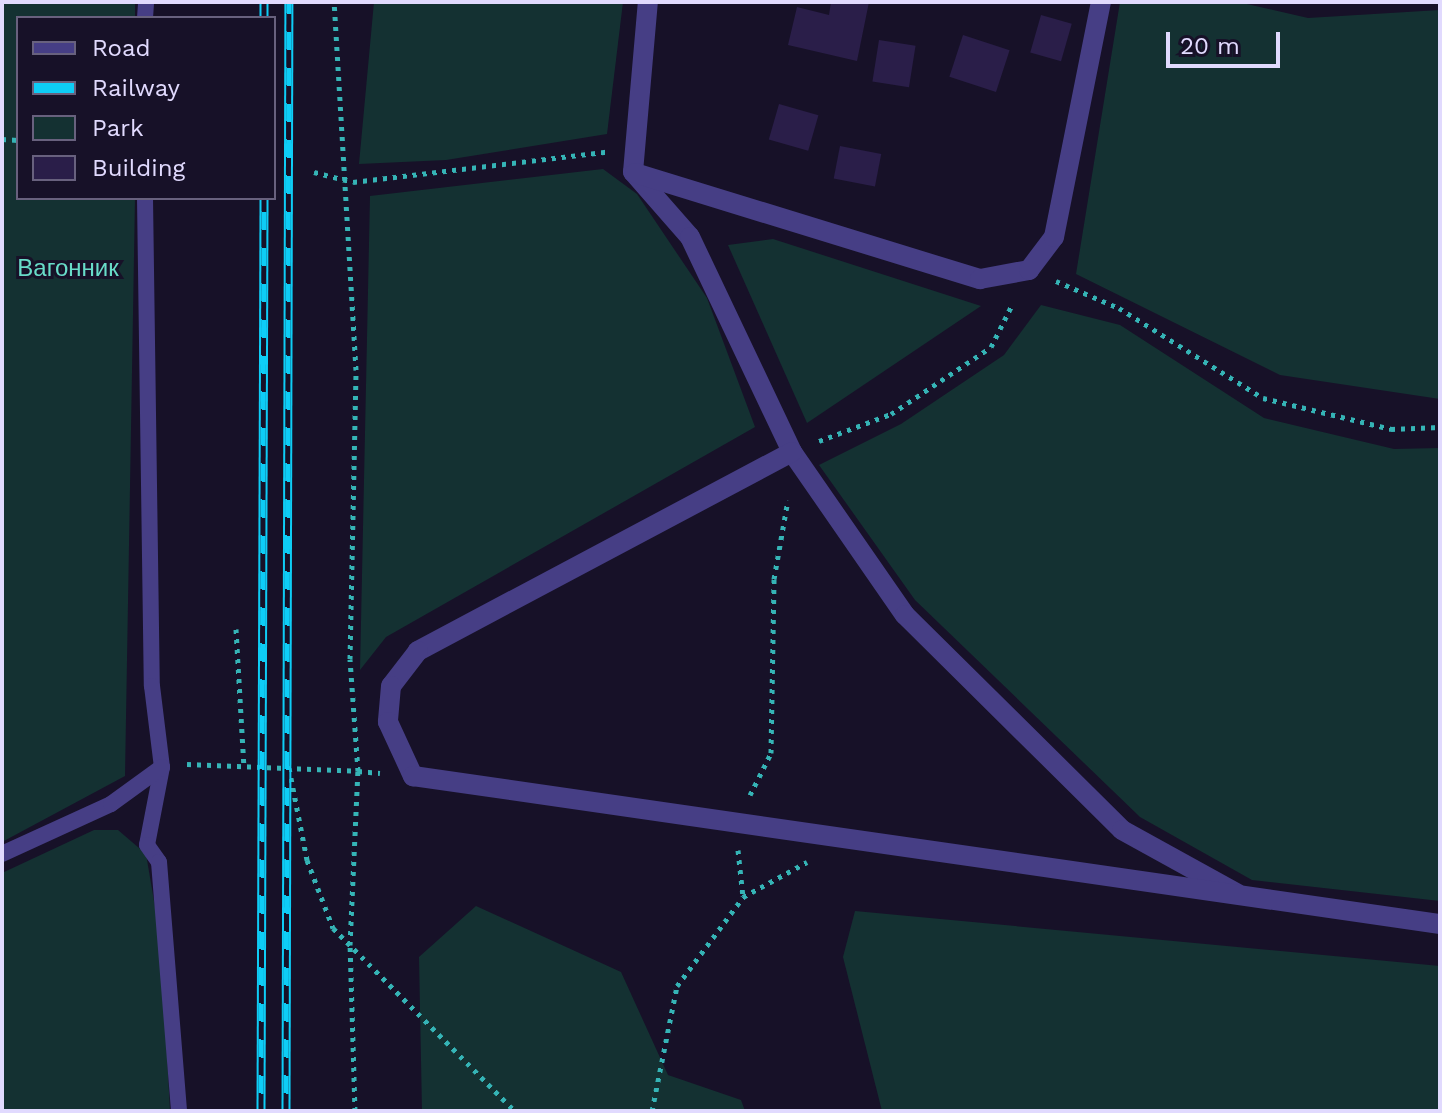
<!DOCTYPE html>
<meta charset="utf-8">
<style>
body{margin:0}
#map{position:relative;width:1442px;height:1113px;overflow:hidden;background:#171128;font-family:"Work Sans",sans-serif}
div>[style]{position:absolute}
.green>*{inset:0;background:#143132}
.building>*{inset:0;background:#2a1e49;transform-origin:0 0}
.path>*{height:5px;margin-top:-2.5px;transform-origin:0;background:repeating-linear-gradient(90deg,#35b4b6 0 4px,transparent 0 10px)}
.service>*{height:16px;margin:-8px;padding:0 8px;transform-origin:8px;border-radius:8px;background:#463e85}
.minor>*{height:20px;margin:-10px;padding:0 10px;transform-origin:10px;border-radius:10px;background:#463e85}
.rail>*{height:9px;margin-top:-4.5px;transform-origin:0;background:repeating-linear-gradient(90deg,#171128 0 18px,#0ecdf6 0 36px);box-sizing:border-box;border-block:2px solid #0ecdf6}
span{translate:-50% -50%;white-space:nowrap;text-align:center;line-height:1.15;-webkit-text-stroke:6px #171128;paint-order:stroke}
.park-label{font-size:24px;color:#68dcc8}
.frame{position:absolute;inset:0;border:4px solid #e1dafe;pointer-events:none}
.legend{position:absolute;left:16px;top:16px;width:260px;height:184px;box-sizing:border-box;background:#171128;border:2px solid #68617e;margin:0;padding:10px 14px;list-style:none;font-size:24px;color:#e1dafe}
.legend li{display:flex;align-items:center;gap:16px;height:40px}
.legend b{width:40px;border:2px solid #68617e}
.scale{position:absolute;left:1166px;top:32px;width:114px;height:36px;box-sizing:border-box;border:4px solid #e1dafe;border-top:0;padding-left:10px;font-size:24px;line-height:28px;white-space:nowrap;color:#e1dafe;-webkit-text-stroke:6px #171128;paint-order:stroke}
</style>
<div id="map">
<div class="green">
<div style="clip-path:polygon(2px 2px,135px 2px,135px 18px,18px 18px,18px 198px,135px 198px,125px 776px,2px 842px)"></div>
<div style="clip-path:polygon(374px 2px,623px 2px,607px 134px,446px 160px,359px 164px)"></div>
<div style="clip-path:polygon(1120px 2px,1238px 2px,1308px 18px,1440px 10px,1440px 399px,1280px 375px,1076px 274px)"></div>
<div style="clip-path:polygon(603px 169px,637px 194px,707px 298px,755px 427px,386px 637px,360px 670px,370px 196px)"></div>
<div style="clip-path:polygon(773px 239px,981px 306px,807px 423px,728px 245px)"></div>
<div style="clip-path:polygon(1041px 305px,1120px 325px,1264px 418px,1394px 449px,1440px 448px,1440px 901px,1252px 880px,1140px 817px,915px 600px,819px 465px,901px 424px,1004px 355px)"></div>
<div style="clip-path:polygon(94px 830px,118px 830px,146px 854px,161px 942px,170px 1111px,2px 1111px,2px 873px)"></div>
<div style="clip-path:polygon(476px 906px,621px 972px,668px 1075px,741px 1100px,745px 1111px,422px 1111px,419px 957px)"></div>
<div style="clip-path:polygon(855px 911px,1440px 966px,1440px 1111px,882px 1111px,843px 957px)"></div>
</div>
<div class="building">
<div style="clip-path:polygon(831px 2px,869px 2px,857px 61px,788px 45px,797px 7px,829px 15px)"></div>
<div style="left:1041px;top:15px;width:32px;height:39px;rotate:16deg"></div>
<div style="left:963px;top:35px;width:49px;height:44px;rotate:18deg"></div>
<div style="left:879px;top:40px;width:37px;height:42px;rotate:9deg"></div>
<div style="left:779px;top:104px;width:41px;height:37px;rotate:16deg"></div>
<div style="left:840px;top:146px;width:42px;height:33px;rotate:11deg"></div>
</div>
<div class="path">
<div style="left:2px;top:139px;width:16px;rotate:4deg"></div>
<div style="left:314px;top:172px;width:40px;rotate:14.4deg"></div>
<div style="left:353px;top:182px;width:255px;rotate:-6.8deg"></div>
<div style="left:1056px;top:281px;width:69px;rotate:23.2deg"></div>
<div style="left:1119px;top:308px;width:170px;rotate:32deg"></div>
<div style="left:1263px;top:398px;width:132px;rotate:13.6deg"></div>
<div style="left:1391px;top:429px;width:49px;rotate:-2.3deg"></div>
<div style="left:819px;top:441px;width:77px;rotate:-20.6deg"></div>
<div style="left:891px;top:414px;width:120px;rotate:-33.8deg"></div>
<div style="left:991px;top:347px;width:49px;rotate:-63.4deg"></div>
<div style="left:236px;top:629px;width:137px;rotate:86.7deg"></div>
<div style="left:187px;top:764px;width:171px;rotate:2.3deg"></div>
<div style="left:358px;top:771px;width:112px;rotate:-94.1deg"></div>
<div style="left:350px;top:659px;width:289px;rotate:-88.8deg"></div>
<div style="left:356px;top:370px;width:369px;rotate:-93.4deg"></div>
<div style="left:289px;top:768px;width:94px;rotate:78.9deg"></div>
<div style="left:307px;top:860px;width:73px;rotate:69.1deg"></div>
<div style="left:333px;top:928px;width:258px;rotate:45.2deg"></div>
<div style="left:750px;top:795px;width:47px;rotate:-63.4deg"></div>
<div style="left:771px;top:753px;width:174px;rotate:-89deg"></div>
<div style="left:774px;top:579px;width:80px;rotate:-80deg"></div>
<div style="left:738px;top:850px;width:47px;rotate:83.9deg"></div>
<div style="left:355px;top:1111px;width:166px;rotate:-91.7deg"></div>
<div style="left:350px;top:945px;width:174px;rotate:-87.4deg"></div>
<div style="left:358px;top:771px;width:22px;rotate:5deg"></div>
<div style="left:652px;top:1111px;width:127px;rotate:-78.7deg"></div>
<div style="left:677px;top:986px;width:111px;rotate:-53.4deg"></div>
<div style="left:743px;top:897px;width:73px;rotate:-28.7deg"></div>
</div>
<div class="service">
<div style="left:145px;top:18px;width:16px;rotate:-86deg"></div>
<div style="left:145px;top:198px;width:488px;rotate:89.2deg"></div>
<div style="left:152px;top:686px;width:82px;rotate:83deg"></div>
<div style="left:162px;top:767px;width:79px;rotate:100.9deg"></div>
<div style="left:147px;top:845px;width:21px;rotate:55deg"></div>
<div style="left:159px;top:862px;width:250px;rotate:85.4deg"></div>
<div style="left:2px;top:854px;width:120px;rotate:-24.6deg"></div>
<div style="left:111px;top:804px;width:63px;rotate:-36deg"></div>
</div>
<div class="minor">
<div style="left:633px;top:172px;width:86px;rotate:48.8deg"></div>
<div style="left:690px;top:237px;width:238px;rotate:64.6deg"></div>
<div style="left:792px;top:452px;width:198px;rotate:55.3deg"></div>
<div style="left:905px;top:615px;width:305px;rotate:44.7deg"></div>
<div style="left:1122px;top:830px;width:132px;rotate:28.9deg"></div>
<div style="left:633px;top:172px;width:171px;rotate:-85deg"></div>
<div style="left:635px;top:173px;width:361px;rotate:17.1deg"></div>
<div style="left:980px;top:279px;width:50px;rotate:-10.4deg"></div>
<div style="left:1029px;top:270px;width:41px;rotate:-52.9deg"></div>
<div style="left:1054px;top:237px;width:240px;rotate:-78.7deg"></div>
<div style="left:792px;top:452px;width:424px;rotate:152deg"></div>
<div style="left:418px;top:651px;width:44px;rotate:127.6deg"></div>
<div style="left:391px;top:686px;width:36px;rotate:95deg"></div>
<div style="left:388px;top:722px;width:60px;rotate:65.2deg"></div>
<div style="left:413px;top:776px;width:1038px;rotate:8.2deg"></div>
</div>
<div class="rail">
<div style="left:264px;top:18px;width:16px;rotate:-90deg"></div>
<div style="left:261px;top:1111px;width:913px;rotate:-89.81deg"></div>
<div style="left:286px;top:1111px;width:1109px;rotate:-89.85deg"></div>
</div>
<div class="park-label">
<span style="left:68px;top:269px">Вагонник</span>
</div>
<div class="frame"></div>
<ul class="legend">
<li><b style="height:10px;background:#463e85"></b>Road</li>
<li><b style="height:10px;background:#0ecdf6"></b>Railway</li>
<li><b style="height:22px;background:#143132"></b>Park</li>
<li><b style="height:22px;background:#2a1e49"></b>Building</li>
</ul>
<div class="scale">20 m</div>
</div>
